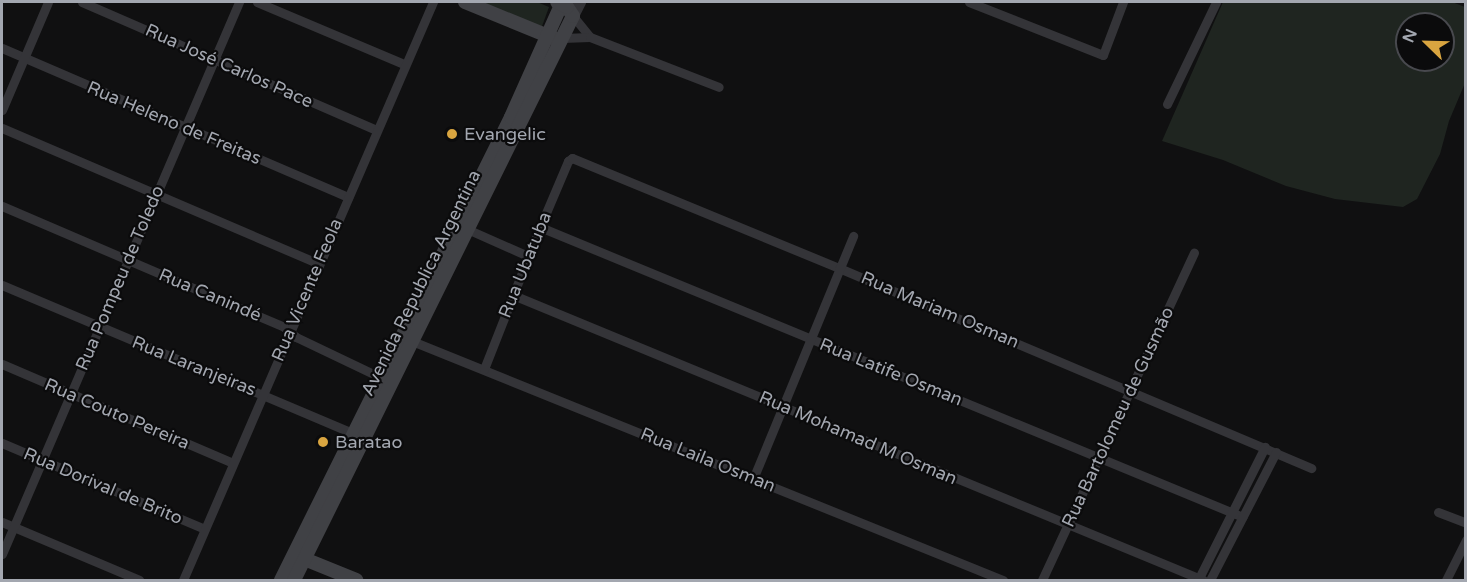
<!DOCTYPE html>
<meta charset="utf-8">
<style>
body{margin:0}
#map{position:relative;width:1467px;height:582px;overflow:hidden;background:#101011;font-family:"Varela Round",sans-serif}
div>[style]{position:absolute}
.green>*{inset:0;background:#1f2520}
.minor>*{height:9px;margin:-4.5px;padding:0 4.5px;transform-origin:4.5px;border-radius:4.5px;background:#343438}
.tertiary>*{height:12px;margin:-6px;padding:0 6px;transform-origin:6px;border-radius:6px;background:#343438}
.secondary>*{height:14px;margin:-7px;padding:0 7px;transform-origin:7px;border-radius:7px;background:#404145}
.dots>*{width:16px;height:16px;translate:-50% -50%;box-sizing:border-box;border:3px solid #0b0b0c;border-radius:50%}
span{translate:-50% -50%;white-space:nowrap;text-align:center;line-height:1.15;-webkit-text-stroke:4.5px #0b0b0c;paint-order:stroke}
.street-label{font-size:18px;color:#a3a7b0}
.poi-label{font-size:18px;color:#a3a7b0}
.left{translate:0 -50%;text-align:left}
.frame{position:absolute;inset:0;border:3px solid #a3a7b0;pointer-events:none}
.north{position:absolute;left:1395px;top:12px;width:60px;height:60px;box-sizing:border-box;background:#0b0b0c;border:2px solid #48494e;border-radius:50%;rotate:293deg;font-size:16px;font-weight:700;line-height:24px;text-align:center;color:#a3a7b0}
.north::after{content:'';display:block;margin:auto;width:21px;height:27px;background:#d9a540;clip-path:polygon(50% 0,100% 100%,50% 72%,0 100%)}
</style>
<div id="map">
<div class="green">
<div style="clip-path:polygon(477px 2px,537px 2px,549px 7px,541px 29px)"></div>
<div style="clip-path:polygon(evenodd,1223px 2px,1452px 2px,1465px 7px,1465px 83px,1449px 121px,1440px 154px,1417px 199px,1403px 207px,1335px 199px,1286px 186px,1223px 160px,1162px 141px,1223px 2px,1407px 24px,1443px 24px,1443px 60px,1407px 60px,1407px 24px)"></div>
</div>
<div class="minor">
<div style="left:82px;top:2px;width:321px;rotate:23.5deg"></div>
<div style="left:257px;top:2px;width:160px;rotate:22.9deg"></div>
<div style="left:969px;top:2px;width:144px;rotate:21.6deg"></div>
<div style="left:1103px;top:55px;width:57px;rotate:-69.3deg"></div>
<div style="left:573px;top:16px;width:27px;rotate:51deg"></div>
<div style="left:562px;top:38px;width:28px;rotate:-2deg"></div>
<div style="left:590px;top:37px;width:138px;rotate:21.2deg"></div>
<div style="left:2px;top:48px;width:377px;rotate:23.3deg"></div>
<div style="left:1167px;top:104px;width:113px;rotate:-64.3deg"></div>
<div style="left:2px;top:110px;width:117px;rotate:-66.9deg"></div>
<div style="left:2px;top:128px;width:345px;rotate:23.2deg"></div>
<div style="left:2px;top:206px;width:307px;rotate:23.2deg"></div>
<div style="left:284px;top:327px;width:16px;rotate:40deg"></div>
<div style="left:296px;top:337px;width:98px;rotate:25.5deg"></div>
<div style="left:540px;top:227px;width:760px;rotate:22.42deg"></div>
<div style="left:467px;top:229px;width:67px;rotate:23.9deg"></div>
<div style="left:2px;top:285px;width:388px;rotate:22.9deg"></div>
<div style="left:513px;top:295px;width:747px;rotate:22.44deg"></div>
<div style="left:407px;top:339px;width:643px;rotate:22.02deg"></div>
<div style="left:2px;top:364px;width:251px;rotate:23.2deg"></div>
<div style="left:484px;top:369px;width:153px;rotate:-68.5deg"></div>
<div style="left:540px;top:227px;width:72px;rotate:-67deg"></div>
<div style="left:568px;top:161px;width:5px;rotate:-37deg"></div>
<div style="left:572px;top:158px;width:289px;rotate:22.4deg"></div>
<div style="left:839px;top:268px;width:513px;rotate:22.96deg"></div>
<div style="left:2px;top:443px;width:220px;rotate:23deg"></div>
<div style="left:753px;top:479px;width:263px;rotate:-67.6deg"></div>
<div style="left:1438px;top:512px;width:30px;rotate:21deg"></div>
<div style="left:2px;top:522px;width:149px;rotate:22.9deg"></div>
<div style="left:2px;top:554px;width:601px;rotate:-66.76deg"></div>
<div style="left:183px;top:580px;width:630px;rotate:-66.61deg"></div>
<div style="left:1042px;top:580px;width:361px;rotate:-65.1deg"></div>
<div style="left:1198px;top:580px;width:149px;rotate:-63.3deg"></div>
<div style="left:1210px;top:580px;width:144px;rotate:-62.7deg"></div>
<div style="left:1446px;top:580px;width:45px;rotate:-63.4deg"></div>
</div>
<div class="tertiary">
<div style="left:573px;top:16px;width:16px;rotate:-63deg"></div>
</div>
<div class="secondary">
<div style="left:465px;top:2px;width:97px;rotate:22.3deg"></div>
<div style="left:297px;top:556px;width:64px;rotate:22.1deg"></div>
<div style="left:281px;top:580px;width:517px;rotate:-63.58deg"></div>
<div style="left:511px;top:117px;width:125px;rotate:-65.9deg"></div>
<div style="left:294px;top:580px;width:629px;rotate:-63.68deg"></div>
<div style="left:573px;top:16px;width:11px;rotate:-124deg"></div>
<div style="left:567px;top:7px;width:11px;rotate:-153deg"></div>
</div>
<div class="dots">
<div style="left:452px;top:134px;background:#d9a540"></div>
<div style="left:323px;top:442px;background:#d9a540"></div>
</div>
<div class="street-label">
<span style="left:229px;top:66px;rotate:24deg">Rua José Carlos Pace</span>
<span style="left:174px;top:123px;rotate:23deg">Rua Heleno de Freitas</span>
<span style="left:525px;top:265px;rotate:-68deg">Rua Ubatuba</span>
<span style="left:120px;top:278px;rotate:-67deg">Rua Pompeu de Toledo</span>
<span style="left:421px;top:283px;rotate:-64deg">Avenida Republica Argentina</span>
<span style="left:307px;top:290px;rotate:-67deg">Rua Vicente Feola</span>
<span style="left:210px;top:295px;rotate:23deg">Rua Canindé</span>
<span style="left:940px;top:310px;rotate:23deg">Rua Mariam Osman</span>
<span style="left:194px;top:366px;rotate:22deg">Rua Laranjeiras</span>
<span style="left:891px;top:372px;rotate:22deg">Rua Latife Osman</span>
<span style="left:117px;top:414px;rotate:23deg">Rua Couto Pereira</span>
<span style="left:1118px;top:417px;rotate:-65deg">Rua Bartolomeu de Gusmão</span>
<span style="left:858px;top:438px;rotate:23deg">Rua Mohamad M Osman</span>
<span style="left:708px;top:460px;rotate:22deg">Rua Laila Osman</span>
<span style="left:103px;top:486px;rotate:23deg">Rua Dorival de Brito</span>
</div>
<div class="poi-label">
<span class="left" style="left:464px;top:134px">Evangelic</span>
<span class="left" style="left:335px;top:442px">Baratao</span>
</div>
<div class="frame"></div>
<div class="north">N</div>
</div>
